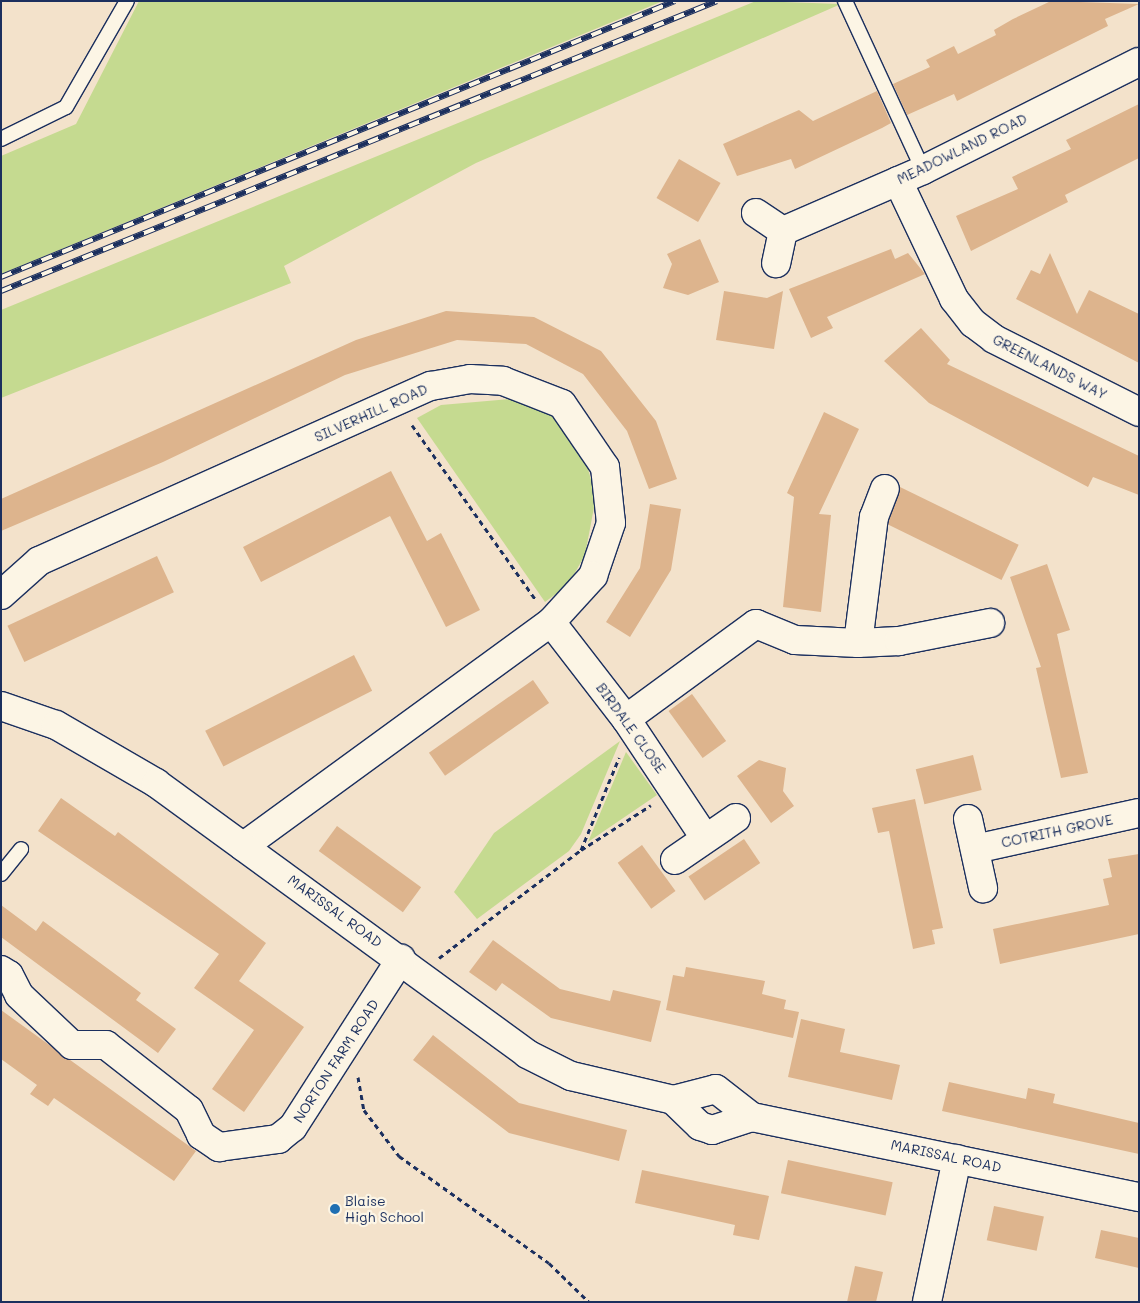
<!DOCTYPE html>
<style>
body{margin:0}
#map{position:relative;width:1140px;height:1303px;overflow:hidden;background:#f3e2cb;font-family:Mali,sans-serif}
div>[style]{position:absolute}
.green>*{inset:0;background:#c5da90}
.building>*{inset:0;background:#ddb48d;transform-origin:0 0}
.path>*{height:3px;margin-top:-1.5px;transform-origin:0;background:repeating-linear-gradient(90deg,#1b2f5e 0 5px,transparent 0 9px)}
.roads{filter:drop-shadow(1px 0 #1b2f5e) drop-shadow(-1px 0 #1b2f5e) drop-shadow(0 1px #1b2f5e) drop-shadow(0 -1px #1b2f5e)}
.service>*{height:14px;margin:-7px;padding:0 7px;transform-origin:7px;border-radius:7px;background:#fcf5e5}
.minor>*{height:28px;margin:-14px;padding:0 14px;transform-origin:14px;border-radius:14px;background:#fcf5e5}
.rail>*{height:5.5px;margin-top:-2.75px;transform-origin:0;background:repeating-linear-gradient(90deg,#fcf5e5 0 11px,#1b2f5e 0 22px);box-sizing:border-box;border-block:1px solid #1b2f5e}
.dots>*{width:14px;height:14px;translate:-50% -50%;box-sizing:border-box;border:2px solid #fcf5e5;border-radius:50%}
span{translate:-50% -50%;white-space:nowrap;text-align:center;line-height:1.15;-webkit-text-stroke:4.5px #fcf5e5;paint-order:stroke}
.street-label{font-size:14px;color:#1b2f5e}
.poi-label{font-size:14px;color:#1b2f5e}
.left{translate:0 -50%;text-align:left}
.frame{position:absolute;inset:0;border:2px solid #1b2f5e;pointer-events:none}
</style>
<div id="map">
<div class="green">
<div style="clip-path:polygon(139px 1px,663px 1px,1px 274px,1px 156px,76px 124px)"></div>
<div style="clip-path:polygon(756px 1px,841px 4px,476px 163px,284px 266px,291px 283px,1px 398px,1px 310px)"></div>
<div style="clip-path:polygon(510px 399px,549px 413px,572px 436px,586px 462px,596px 497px,585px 555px,568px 585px,545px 602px,417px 418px,441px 405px)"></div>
<div style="clip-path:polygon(620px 741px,581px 834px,569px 851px,477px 919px,454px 892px,494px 833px)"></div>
<div style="clip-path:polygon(626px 752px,657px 795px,588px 842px)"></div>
</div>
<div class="building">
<div style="clip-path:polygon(1051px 1px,1139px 4px,1105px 19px,1108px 26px,957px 101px,954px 94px,907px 115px,893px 84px,930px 67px,926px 60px,954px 46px,958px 54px,996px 35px,994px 30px,1013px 19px)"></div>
<div style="clip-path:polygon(877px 91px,891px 123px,882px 128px,795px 169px,791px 159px,737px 176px,723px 144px,799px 110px,813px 121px)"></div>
<div style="clip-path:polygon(1139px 104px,1139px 158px,1065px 195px,1068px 202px,971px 251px,956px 216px,1018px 189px,1012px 177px,1071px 149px,1066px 140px)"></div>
<div style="left:679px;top:159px;width:48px;height:45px;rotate:30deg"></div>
<div style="clip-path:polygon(700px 239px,719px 282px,688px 295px,663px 288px,672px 264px,667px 254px)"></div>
<div style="clip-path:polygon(891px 249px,895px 259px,908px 253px,925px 274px,827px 317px,833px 328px,811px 338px,789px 289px)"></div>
<div style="clip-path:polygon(1050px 253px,1077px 314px,1089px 290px,1139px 314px,1139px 363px,1016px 299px,1031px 270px,1040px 274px)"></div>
<div style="clip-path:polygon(724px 291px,767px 298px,783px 291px,774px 349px,716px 340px)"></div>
<div style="clip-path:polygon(446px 311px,534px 317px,601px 351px,656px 421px,677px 479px,649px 489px,627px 431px,583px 374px,526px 344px,457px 340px,345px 375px,163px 462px,1px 531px,1px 499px,356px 340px)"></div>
<div style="clip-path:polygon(921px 328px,950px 360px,947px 364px,1139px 456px,1139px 495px,1093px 477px,1088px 487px,929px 403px,884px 361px)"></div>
<div style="clip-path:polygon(824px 412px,859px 429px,819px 514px,831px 515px,821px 612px,783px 607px,794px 497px,787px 493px)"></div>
<div style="clip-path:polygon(391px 471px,427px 541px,441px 533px,480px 610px,446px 627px,390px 516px,261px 582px,243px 547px)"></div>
<div style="left:900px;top:487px;width:132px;height:39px;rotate:26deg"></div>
<div style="clip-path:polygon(650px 504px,681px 509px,671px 570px,630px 637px,606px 622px,640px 568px)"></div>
<div style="left:157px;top:556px;width:40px;height:165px;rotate:65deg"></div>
<div style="clip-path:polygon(1047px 564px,1070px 630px,1057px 634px,1088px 773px,1061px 778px,1036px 668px,1041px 667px,1010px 577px)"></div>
<div style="left:354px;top:655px;width:40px;height:167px;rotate:63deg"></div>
<div style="left:533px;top:680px;width:28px;height:127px;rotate:55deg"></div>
<div style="left:692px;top:694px;width:58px;height:29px;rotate:54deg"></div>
<div style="left:973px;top:755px;width:36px;height:59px;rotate:76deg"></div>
<div style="clip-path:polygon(759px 760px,786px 768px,783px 791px,794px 806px,771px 823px,737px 776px)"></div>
<div style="clip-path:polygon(61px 798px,115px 836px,118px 832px,266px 943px,239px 981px,304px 1027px,244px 1112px,212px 1089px,254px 1030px,194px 988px,219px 954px,38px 831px)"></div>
<div style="clip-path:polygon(915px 799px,943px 928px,932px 930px,935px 944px,913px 949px,889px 831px,878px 833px,872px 808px)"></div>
<div style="left:337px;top:826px;width:104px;height:31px;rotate:36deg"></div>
<div style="left:744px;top:839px;width:29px;height:67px;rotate:56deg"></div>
<div style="left:642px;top:845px;width:57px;height:30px;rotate:54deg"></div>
<div style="clip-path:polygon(1139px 854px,1139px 934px,1000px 964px,993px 929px,1109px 905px,1103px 879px,1112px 877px,1108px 859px)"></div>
<div style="clip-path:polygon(1px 905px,36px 931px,43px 921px,141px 993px,136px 1000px,176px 1029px,158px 1053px,1px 937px)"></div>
<div style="clip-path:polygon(493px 940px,560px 989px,610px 1001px,613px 990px,661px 1001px,651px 1042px,551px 1018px,502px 983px,496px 991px,469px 972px)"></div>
<div style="clip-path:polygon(686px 967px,765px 981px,762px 994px,786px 1000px,784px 1009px,799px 1012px,793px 1038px,666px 1010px,673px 975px,684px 977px)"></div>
<div style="clip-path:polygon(1px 1010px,196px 1151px,174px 1181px,54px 1098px,48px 1106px,30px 1094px,37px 1085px,1px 1059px)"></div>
<div style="clip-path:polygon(801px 1019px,845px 1029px,840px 1052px,900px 1065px,892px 1100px,788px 1077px)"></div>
<div style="clip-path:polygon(433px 1035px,519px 1103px,627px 1130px,619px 1161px,509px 1133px,413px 1060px)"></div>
<div style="clip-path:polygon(949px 1082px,1026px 1099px,1028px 1088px,1055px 1094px,1053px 1103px,1139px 1123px,1139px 1154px,942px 1111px)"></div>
<div style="left:788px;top:1160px;width:107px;height:34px;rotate:12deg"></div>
<div style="clip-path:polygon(642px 1170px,769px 1196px,759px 1240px,733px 1235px,735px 1225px,635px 1203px)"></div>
<div style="left:994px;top:1206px;width:51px;height:35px;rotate:12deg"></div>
<div style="clip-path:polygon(1101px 1230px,1139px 1238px,1139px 1268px,1095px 1258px)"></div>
<div style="clip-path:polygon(855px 1266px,883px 1272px,876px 1302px,847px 1302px)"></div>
</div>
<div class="path">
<div style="left:412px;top:425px;width:213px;rotate:54.7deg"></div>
<div style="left:581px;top:850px;width:100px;rotate:-67.6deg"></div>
<div style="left:439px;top:958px;width:178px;rotate:-37.3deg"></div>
<div style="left:581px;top:850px;width:83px;rotate:-32.7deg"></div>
<div style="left:358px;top:1077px;width:34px;rotate:80deg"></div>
<div style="left:364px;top:1110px;width:58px;rotate:52.7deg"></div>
<div style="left:399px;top:1156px;width:184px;rotate:35.5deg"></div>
<div style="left:549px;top:1263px;width:56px;rotate:44.3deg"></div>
</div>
<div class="roads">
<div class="service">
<div style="left:845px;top:1px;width:186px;rotate:65.2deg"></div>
<div style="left:1px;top:139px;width:72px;rotate:-26.2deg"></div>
<div style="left:66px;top:107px;width:122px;rotate:-60.1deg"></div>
<div style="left:1px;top:874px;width:32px;rotate:-51deg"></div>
</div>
<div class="minor">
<div style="left:898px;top:181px;width:131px;rotate:64.6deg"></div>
<div style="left:954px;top:299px;width:31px;rotate:52deg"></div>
<div style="left:973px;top:323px;width:26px;rotate:37deg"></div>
<div style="left:994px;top:339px;width:162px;rotate:26.7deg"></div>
<div style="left:756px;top:213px;width:32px;rotate:34deg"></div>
<div style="left:783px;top:231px;width:33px;rotate:102deg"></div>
<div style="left:783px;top:231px;width:153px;rotate:-23.5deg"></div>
<div style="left:923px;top:170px;width:241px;rotate:-26.6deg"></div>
<div style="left:1px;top:595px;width:51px;rotate:-41.8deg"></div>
<div style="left:39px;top:561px;width:429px;rotate:-24.1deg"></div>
<div style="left:431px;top:386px;width:40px;rotate:-10deg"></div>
<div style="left:470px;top:379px;width:33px;rotate:3deg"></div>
<div style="left:503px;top:381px;width:63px;rotate:21.3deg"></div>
<div style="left:562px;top:404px;width:76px;rotate:55.7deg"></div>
<div style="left:605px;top:467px;width:56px;rotate:83.9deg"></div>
<div style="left:611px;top:523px;width:56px;rotate:108.8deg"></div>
<div style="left:593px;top:576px;width:62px;rotate:132.4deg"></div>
<div style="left:551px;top:622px;width:381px;rotate:143.9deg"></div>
<div style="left:551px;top:622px;width:123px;rotate:52.3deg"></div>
<div style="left:626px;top:719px;width:143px;rotate:56.4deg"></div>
<div style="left:858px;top:643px;width:127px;rotate:-82.8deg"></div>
<div style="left:874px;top:517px;width:30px;rotate:-69deg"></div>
<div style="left:1px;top:706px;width:58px;rotate:19.1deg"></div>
<div style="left:56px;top:725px;width:116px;rotate:30.1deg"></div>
<div style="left:156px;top:783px;width:459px;rotate:36.1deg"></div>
<div style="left:527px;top:1054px;width:49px;rotate:26.6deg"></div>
<div style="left:571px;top:1076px;width:105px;rotate:13.2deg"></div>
<div style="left:673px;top:1100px;width:44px;rotate:-14.3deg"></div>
<div style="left:716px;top:1089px;width:46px;rotate:37.9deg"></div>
<div style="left:752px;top:1117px;width:395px;rotate:11.7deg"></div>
<div style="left:626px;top:719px;width:161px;rotate:-36.2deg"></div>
<div style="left:756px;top:624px;width:42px;rotate:22.3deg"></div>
<div style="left:795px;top:640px;width:63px;rotate:2.7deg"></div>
<div style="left:858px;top:643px;width:41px;rotate:-2.8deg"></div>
<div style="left:899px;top:641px;width:93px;rotate:-11.2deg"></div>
<div style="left:968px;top:819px;width:71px;rotate:77.7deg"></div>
<div style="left:975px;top:849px;width:168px;rotate:-12.4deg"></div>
<div style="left:675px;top:860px;width:74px;rotate:-34.5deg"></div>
<div style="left:1px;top:970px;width:9px;rotate:32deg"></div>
<div style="left:9px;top:975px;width:22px;rotate:63deg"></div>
<div style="left:19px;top:995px;width:73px;rotate:43.3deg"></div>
<div style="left:72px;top:1045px;width:34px"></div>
<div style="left:106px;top:1045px;width:105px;rotate:38.1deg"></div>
<div style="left:189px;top:1110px;width:28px;rotate:64deg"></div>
<div style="left:201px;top:1135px;width:22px;rotate:34deg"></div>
<div style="left:219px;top:1147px;width:60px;rotate:-7.7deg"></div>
<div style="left:278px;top:1139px;width:19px;rotate:-39deg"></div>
<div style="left:293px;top:1127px;width:200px;rotate:-57.3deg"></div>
<div style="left:673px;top:1100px;width:37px;rotate:44deg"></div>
<div style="left:700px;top:1126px;width:13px;rotate:18deg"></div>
<div style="left:712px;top:1130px;width:42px;rotate:-18deg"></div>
<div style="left:927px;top:1302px;width:146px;rotate:-78.2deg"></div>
</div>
</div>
<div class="rail">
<div style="left:1px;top:277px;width:728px;rotate:-22.27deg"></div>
<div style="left:1px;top:291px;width:772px;rotate:-22.05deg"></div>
</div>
<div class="dots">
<div style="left:335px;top:1209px;background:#1f6fb2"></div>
</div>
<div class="street-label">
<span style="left:962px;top:149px;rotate:-26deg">MEADOWLAND ROAD</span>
<span style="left:1050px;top:367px;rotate:27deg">GREENLANDS WAY</span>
<span style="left:371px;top:413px;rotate:-24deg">SILVERHILL ROAD</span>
<span style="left:631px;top:728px;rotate:54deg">BIRDALE CLOSE</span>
<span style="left:1057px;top:831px;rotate:-12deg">COTRITH GROVE</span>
<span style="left:335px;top:911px;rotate:36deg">MARISSAL ROAD</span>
<span style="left:336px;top:1061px;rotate:-57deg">NORTON FARM ROAD</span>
<span style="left:946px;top:1156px;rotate:12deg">MARISSAL ROAD</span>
</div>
<div class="poi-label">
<span class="left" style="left:345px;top:1209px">Blaise<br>High School</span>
</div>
<div class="frame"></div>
</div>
